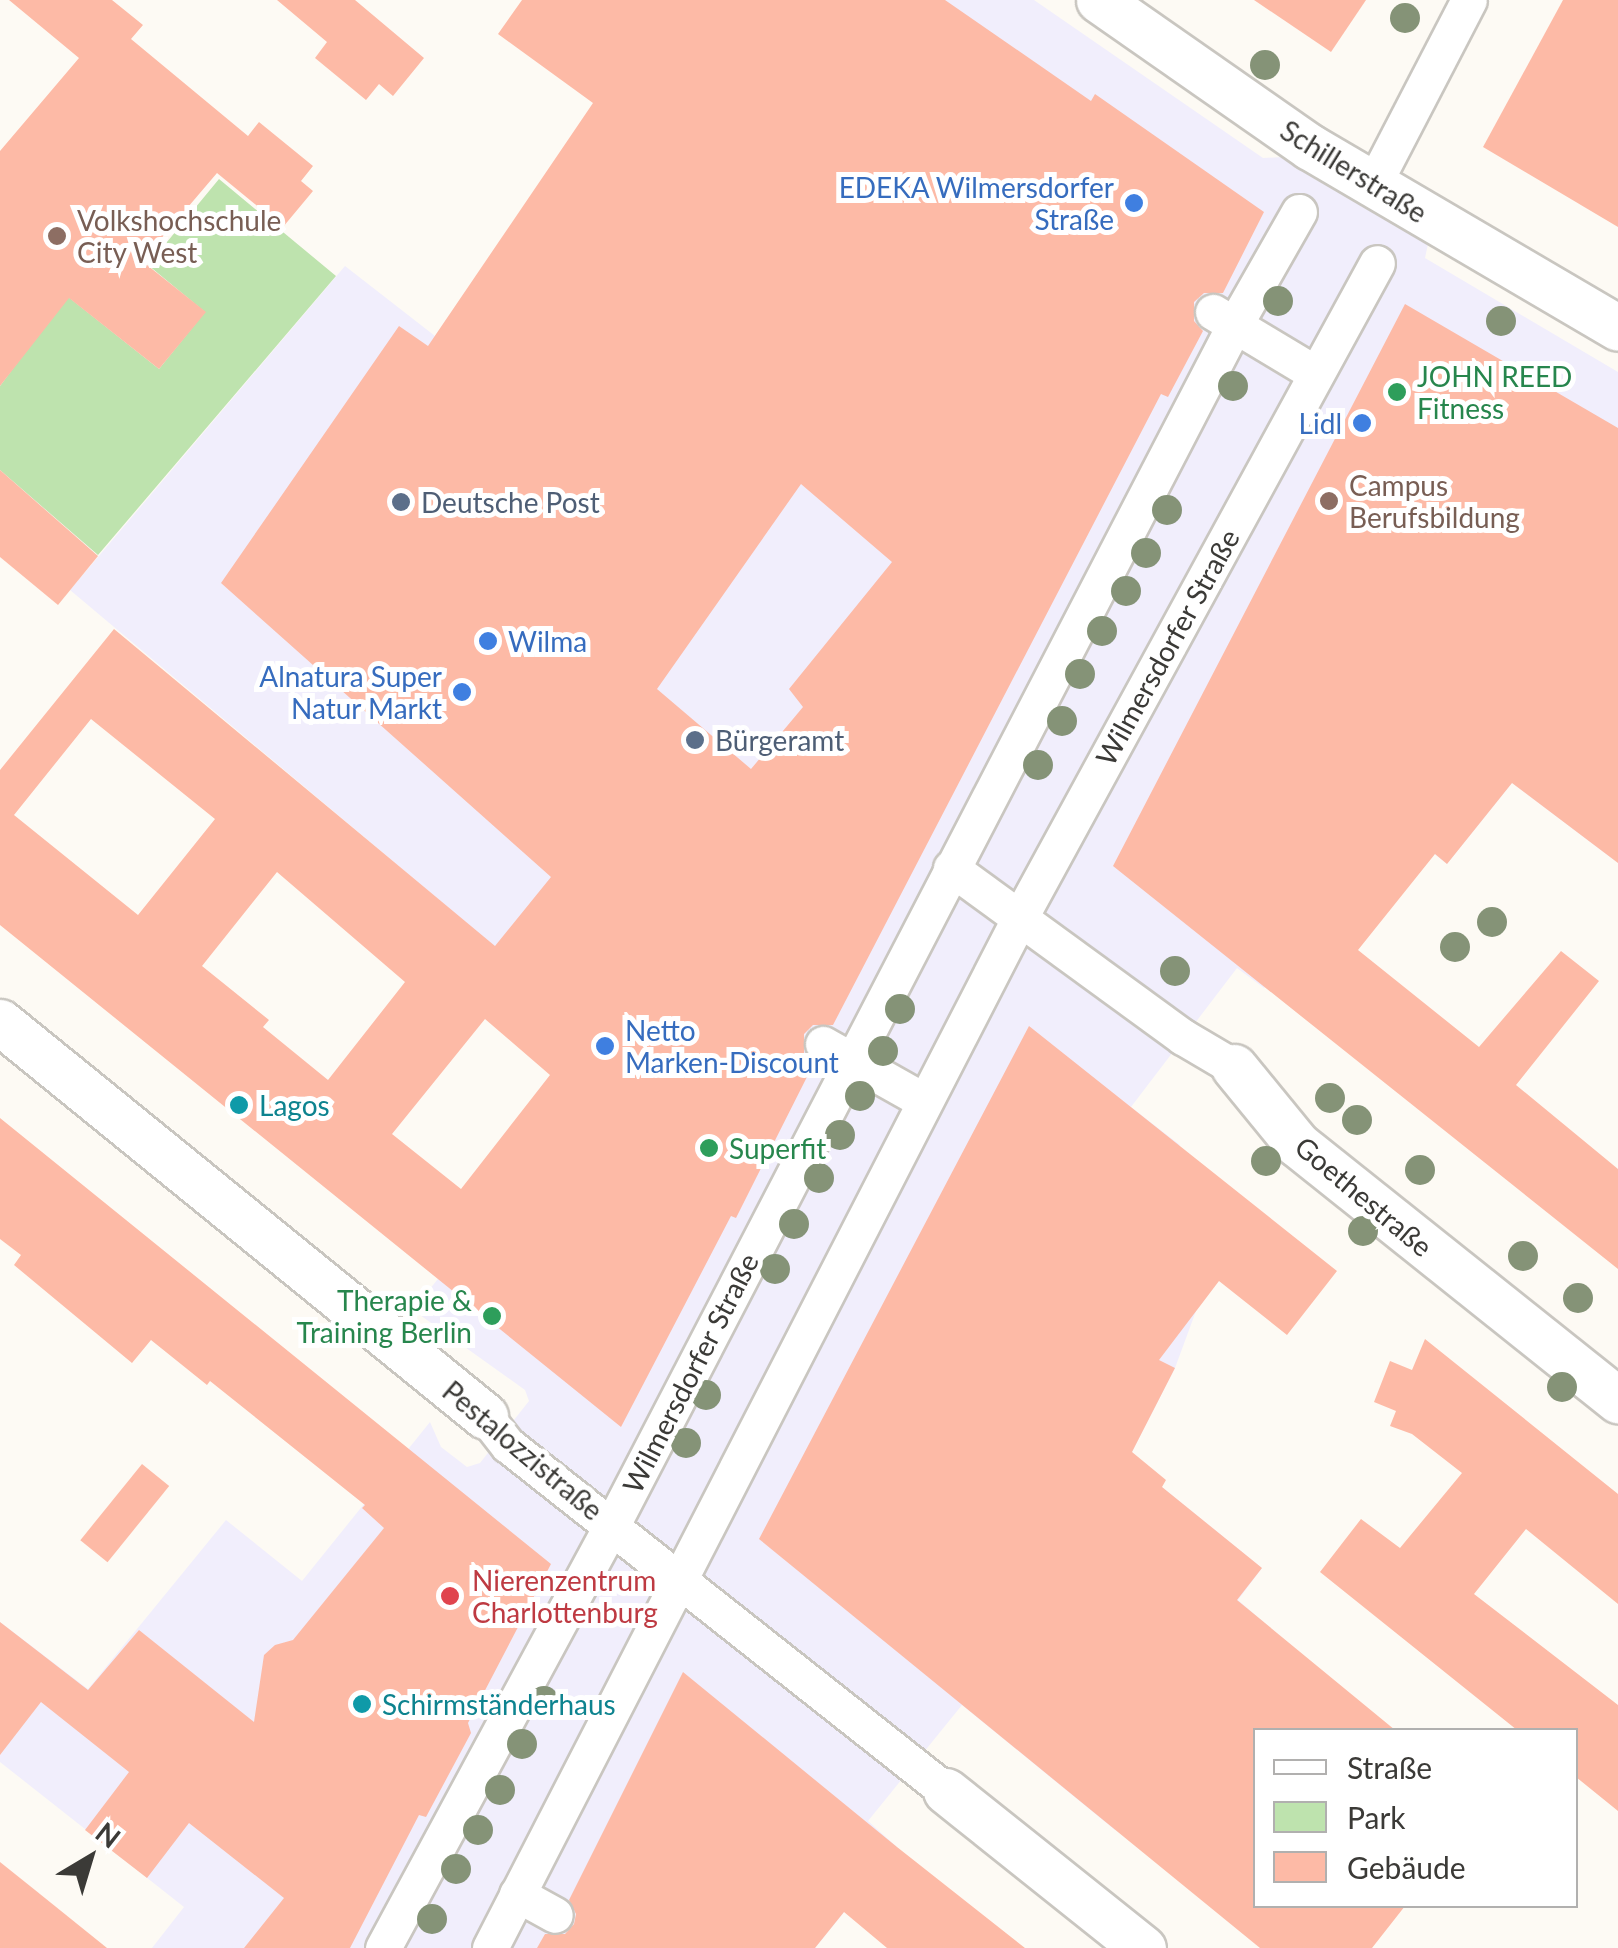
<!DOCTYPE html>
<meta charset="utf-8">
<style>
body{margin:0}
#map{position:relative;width:1618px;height:1948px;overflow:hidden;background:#fdfaf4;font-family:Lato,sans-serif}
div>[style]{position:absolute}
.commercial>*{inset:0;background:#f1eefc}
.green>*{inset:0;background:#bee3ae}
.building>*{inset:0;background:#fdbaa6;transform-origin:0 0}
.roads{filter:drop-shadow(2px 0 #c9c6c0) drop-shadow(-2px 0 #c9c6c0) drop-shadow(0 2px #c9c6c0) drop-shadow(0 -2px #c9c6c0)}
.pedestrian>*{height:35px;margin:-17.5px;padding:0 17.5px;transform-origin:17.5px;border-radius:17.5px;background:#fff}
.minor>*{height:45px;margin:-22.5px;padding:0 22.5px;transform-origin:22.5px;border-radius:22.5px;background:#fff}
.trees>*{width:30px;height:30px;margin:-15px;border-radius:50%;background:#859377}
.dots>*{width:28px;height:28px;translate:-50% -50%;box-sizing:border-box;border:5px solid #fff;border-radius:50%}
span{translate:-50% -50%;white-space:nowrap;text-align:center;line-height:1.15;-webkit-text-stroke:10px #fff;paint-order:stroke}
.street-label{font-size:28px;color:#3b3a37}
.shop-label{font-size:28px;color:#366cbe}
.right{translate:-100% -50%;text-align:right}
.left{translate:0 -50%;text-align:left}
.education-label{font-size:28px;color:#785e54}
.leisure-label{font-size:28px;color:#27864d}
.service-label{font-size:28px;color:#4e5e75}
.culture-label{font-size:28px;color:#0d838f}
.health-label{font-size:28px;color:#be3a42}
.legend{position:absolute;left:1253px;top:1728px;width:325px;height:180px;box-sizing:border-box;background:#fff;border:2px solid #b1b0af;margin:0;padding:12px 18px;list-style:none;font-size:30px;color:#3b3a37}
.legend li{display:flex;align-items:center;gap:20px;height:50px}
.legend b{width:50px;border:2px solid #b1b0af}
.north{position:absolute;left:40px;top:1808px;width:100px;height:100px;-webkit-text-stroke:8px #fff;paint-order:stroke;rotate:38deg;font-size:28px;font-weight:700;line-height:40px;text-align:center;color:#3b3a37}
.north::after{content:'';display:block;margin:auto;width:35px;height:45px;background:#3b3a37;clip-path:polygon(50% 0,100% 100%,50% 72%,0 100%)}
</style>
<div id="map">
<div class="commercial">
<div style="clip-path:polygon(667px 0,1034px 0,1263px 158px,1283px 157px,1428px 244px,1425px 258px,1618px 372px,1618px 863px,1512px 783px,1447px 864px,1396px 823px,1264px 988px,1237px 968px,1131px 1107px,1180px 1145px,1136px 1210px,1222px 1276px,1196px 1311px,1175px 1368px,1132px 1452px,1162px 1487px,1262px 1568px,1238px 1600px,1274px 1631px,1115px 1830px,962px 1705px,868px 1821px,897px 1847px,815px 1948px,152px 1948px,184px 1907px,0 1762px,0 1622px,88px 1689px,226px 1520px,302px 1581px,430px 1422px,441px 1447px,467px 1467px,480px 1463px,529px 1401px,525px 1390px,413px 1310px,580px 1102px,494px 946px,70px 590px,345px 266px,435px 336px)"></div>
</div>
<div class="green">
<div style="clip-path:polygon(219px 179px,336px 276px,98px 555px,0 470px,0 386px,67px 296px,159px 369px,205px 312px,148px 265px)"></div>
</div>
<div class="building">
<div style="clip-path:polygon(9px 0,112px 0,143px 25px,131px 39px,248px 136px,259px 122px,313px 166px,301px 181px,313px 191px,283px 227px,217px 173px,142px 261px,206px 312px,159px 369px,69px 298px,0 386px,0 151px,79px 58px)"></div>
<div style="clip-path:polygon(277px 0,355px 0,424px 58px,393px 96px,379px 84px,366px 100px,315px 58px,327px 42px)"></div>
<div style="clip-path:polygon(evenodd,522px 0,945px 0,1091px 101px,1095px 94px,1264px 212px,1223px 293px,1204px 293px,1194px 302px,1194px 321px,1203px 331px,1168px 397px,1161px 394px,833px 1025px,813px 1025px,804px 1034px,804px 1054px,814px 1063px,736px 1218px,731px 1216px,621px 1427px,0 925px,0 770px,114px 629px,495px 946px,551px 877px,221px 583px,399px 326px,428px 346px,593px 103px,498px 34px,522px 0,801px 484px,892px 562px,789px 689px,803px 707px,751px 769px,657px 689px,801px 484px,522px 0,91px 719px,215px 819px,138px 915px,14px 815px,91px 719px,522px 0,277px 872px,405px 982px,328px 1080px,263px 1027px,269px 1020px,202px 966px,277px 872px,522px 0,485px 1019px,550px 1075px,461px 1189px,392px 1134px,485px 1019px)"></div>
<div style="clip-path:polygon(1254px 0,1366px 0,1331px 52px)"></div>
<div style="clip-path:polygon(1563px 0,1618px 0,1618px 227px,1483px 147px)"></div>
<div style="clip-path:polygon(1405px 304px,1618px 428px,1618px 863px,1512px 783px,1447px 864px,1435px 854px,1358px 950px,1479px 1047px,1561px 951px,1599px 981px,1516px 1085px,1618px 1169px,1618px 1269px,1113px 866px)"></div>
<div style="clip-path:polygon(0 470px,98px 556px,58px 605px,0 557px)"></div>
<div style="clip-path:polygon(1029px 1026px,1337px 1271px,1287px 1335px,1219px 1281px,1159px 1360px,1175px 1368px,1132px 1452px,1166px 1480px,1162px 1487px,1262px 1568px,1237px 1600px,1395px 1730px,1256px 1730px,1256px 1906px,1405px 1906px,1372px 1948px,1260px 1948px,759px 1539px)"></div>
<div style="clip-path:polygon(0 1118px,551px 1564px,468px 1723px,471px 1733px,426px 1817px,419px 1815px,350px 1948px,244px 1948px,284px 1898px,189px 1823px,147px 1878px,85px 1830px,129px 1772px,41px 1702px,0 1755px,0 1622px,88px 1690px,139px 1630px,254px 1722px,264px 1655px,275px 1645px,293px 1640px,384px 1528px,362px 1508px,365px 1505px,210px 1381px,207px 1385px,151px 1340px,132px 1363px,14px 1265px,21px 1255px,0 1239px)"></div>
<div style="clip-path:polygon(1425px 1339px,1618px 1494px,1618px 1604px,1526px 1529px,1474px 1594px,1618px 1705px,1618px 1811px,1576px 1777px,1576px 1730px,1517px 1730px,1320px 1572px,1361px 1519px,1400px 1548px,1462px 1473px,1412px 1434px,1390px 1426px,1396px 1411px,1374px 1402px,1390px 1361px,1412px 1370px)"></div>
<div style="left:142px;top:1464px;width:35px;height:98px;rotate:39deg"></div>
<div style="clip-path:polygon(683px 1672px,897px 1847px,1025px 1948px,887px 1948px,844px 1912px,815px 1948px,537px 1948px,545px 1934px,565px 1934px,574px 1924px,576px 1914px,569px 1900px)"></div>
<div style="clip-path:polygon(0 1862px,35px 1890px,107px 1948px,0 1948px)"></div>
</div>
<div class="roads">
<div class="pedestrian">
<div style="left:1373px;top:185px;width:208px;rotate:-62.6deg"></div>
<div style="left:1213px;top:312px;width:120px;rotate:31deg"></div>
<div style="left:951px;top:868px;width:287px;rotate:36.1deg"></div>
<div style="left:1183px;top:1037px;width:59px;rotate:30.5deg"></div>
<div style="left:823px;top:1044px;width:116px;rotate:29.4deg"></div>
<div style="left:485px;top:1416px;width:37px;rotate:52deg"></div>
<div style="left:508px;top:1445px;width:558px;rotate:38.31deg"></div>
<div style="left:517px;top:1894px;width:43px;rotate:28.9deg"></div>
<div style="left:383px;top:1948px;width:481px;rotate:-61.6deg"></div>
<div style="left:612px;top:1525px;width:1353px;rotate:-62.58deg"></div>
<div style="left:1235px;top:324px;width:129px;rotate:-60.3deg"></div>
<div style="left:490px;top:1948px;width:1157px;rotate:-62.79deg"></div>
<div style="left:1019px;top:919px;width:747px;rotate:-61.38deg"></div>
</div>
<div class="minor">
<div style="left:1099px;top:0;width:257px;rotate:34.9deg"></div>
<div style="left:1310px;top:147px;width:357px;rotate:30.4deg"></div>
<div style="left:0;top:1022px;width:625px;rotate:39.09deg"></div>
<div style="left:1234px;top:1067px;width:99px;rotate:50.7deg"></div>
<div style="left:1297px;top:1144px;width:411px;rotate:38.6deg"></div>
<div style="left:946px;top:1791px;width:252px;rotate:38.6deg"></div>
</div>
</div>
<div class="trees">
<div style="left:1405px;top:18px"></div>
<div style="left:1265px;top:65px"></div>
<div style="left:1278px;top:301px"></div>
<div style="left:1501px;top:321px"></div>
<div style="left:1233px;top:386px"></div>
<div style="left:1167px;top:510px"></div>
<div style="left:1146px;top:553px"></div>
<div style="left:1126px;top:591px"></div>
<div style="left:1102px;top:631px"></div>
<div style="left:1080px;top:674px"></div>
<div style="left:1062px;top:721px"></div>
<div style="left:1038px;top:765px"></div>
<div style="left:1492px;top:922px"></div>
<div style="left:1455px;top:947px"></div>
<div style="left:1175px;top:971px"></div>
<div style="left:900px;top:1009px"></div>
<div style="left:883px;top:1051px"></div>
<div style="left:860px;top:1096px"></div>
<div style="left:1330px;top:1098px"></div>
<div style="left:1357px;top:1120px"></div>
<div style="left:840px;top:1135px"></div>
<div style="left:1266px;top:1161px"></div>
<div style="left:1420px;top:1170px"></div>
<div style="left:819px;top:1178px"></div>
<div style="left:794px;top:1224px"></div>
<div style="left:1363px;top:1231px"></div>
<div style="left:1523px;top:1256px"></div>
<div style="left:775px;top:1269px"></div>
<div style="left:1578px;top:1298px"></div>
<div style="left:1562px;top:1387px"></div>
<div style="left:706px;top:1395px"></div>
<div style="left:686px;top:1443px"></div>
<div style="left:544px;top:1701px"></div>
<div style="left:522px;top:1744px"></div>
<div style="left:500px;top:1790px"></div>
<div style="left:478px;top:1830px"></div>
<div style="left:456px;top:1869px"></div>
<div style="left:432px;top:1919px"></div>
</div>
<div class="dots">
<div style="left:1134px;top:203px;background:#3f7fe0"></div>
<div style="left:57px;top:236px;background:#8d6e63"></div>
<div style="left:1397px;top:392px;background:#2e9e5b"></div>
<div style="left:1362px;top:423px;background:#3f7fe0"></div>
<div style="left:1329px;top:501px;background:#8d6e63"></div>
<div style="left:401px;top:502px;background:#5c6f8a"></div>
<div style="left:488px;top:641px;background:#3f7fe0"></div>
<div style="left:462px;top:692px;background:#3f7fe0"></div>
<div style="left:695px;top:740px;background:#5c6f8a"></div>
<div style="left:605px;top:1046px;background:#3f7fe0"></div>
<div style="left:239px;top:1105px;background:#0f9aa8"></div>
<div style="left:709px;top:1148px;background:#2e9e5b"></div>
<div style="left:492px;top:1316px;background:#2e9e5b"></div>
<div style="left:450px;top:1596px;background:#e0444e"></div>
<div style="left:362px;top:1704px;background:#0f9aa8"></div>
</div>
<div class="street-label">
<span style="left:1354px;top:171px;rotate:32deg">Schillerstraße</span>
<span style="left:1167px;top:647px;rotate:-61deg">Wilmersdorfer Straße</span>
<span style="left:1364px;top:1196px;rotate:40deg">Goethestraße</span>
<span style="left:690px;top:1373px;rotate:-63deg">Wilmersdorfer Straße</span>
<span style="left:523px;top:1450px;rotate:40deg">Pestalozzistraße</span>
</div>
<div class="shop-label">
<span class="right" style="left:1114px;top:203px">EDEKA Wilmersdorfer<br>Straße</span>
<span class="right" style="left:1342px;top:423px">Lidl</span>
<span class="left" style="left:508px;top:641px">Wilma</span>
<span class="right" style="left:442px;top:692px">Alnatura Super<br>Natur Markt</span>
<span class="left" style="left:625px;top:1046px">Netto<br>Marken-Discount</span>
</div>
<div class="education-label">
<span class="left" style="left:77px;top:236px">Volkshochschule<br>City West</span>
<span class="left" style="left:1349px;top:501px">Campus<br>Berufsbildung</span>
</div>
<div class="leisure-label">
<span class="left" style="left:1417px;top:392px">JOHN REED<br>Fitness</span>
<span class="left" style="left:729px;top:1148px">Superfit</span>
<span class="right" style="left:472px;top:1316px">Therapie &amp;<br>Training Berlin</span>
</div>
<div class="service-label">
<span class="left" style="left:421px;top:502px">Deutsche Post</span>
<span class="left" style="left:715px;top:740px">Bürgeramt</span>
</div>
<div class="culture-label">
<span class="left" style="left:259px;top:1105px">Lagos</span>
<span class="left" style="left:382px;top:1704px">Schirmständerhaus</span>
</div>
<div class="health-label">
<span class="left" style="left:472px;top:1596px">Nierenzentrum<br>Charlottenburg</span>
</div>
<ul class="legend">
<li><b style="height:12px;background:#fff"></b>Straße</li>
<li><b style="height:28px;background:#bee3ae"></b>Park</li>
<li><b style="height:28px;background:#fdbaa6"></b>Gebäude</li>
</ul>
<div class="north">N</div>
</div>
